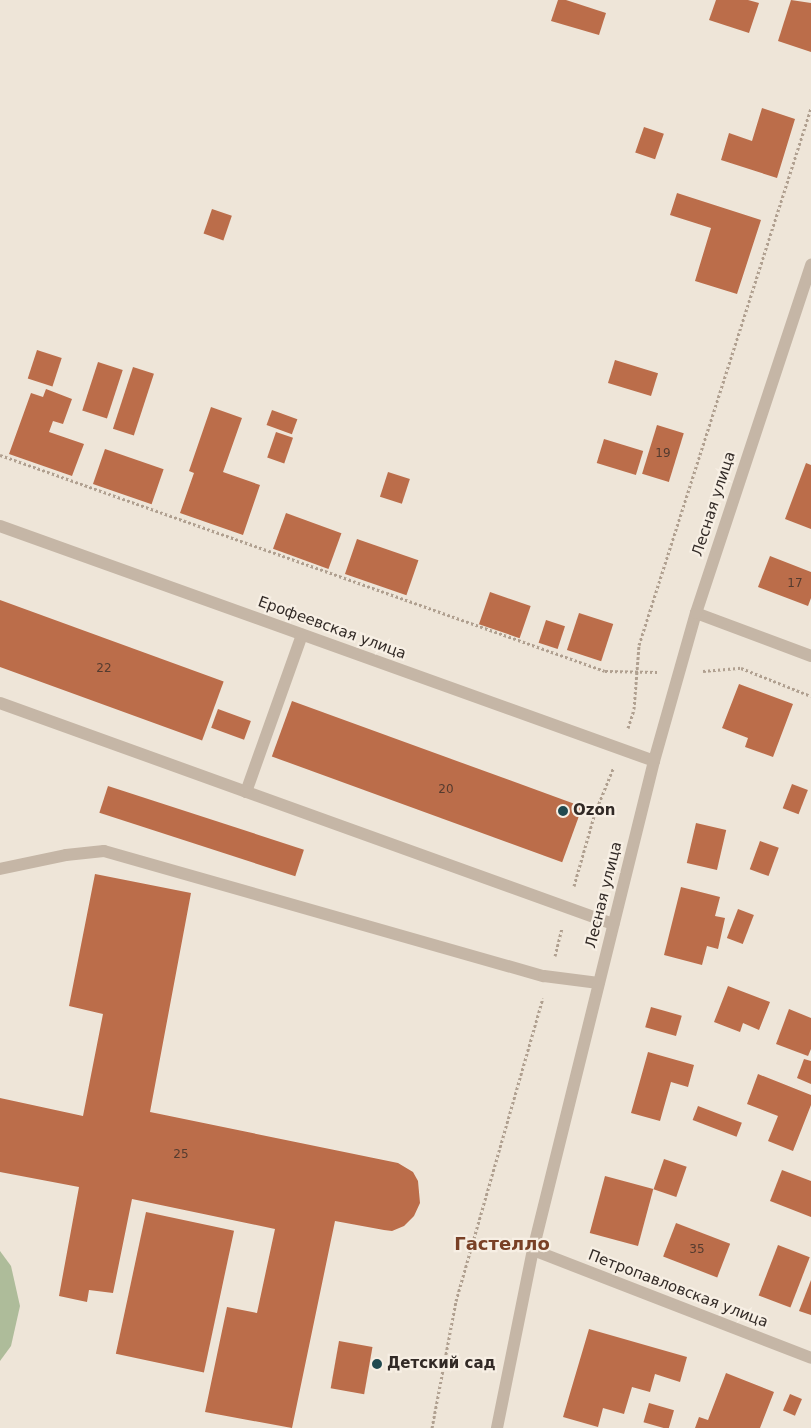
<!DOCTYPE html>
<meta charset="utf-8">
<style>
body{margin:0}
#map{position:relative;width:811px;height:1428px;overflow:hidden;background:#eee5d8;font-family:"DejaVu Sans",sans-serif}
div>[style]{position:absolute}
.green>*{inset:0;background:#aebc9a}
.building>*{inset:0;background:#bb6d4a;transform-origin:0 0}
.path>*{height:3px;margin-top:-1.5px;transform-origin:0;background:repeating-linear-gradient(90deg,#b0a090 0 2.5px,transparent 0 5px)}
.service>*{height:12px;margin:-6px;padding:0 6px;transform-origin:6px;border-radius:6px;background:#c5b6a6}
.minor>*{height:12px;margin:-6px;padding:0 6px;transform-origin:6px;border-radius:6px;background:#c5b6a6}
.dots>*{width:14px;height:14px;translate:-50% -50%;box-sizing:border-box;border:2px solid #f7efe4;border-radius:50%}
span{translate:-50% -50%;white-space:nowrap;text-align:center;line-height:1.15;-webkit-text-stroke:4.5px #f7efe4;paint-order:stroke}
.number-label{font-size:12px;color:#543b2f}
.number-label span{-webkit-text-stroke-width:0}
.street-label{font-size:15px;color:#322a26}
.poi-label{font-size:15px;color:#322a26;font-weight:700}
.left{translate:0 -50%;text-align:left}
.quarter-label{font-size:18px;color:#794026;font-weight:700}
</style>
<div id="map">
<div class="green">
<div style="clip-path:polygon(0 1251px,11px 1266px,20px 1306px,11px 1346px,0 1361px)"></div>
</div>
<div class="building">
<div style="clip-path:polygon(558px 0,566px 0,606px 13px,599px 35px,551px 21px)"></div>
<div style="clip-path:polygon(716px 0,748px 0,759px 3px,749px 33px,709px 20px)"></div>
<div style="clip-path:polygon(791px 0,811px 3px,811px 52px,778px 41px)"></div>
<div style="clip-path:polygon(762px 108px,795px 119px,777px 178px,721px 160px,729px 133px,752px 141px)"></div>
<div style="left:644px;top:127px;width:21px;height:27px;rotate:19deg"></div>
<div style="clip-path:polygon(677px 193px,761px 220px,737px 294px,695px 281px,711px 228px,670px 215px)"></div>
<div style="left:212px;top:209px;width:21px;height:26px;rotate:19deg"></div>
<div style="left:37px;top:350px;width:26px;height:30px;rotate:18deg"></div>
<div style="left:615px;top:360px;width:45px;height:24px;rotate:17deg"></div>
<div style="left:98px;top:362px;width:26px;height:51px;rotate:18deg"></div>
<div style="left:133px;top:367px;width:22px;height:65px;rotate:18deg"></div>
<div style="clip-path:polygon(46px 389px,72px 399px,63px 424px,53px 421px,49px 432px,84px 444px,72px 476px,9px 454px,31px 393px,43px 397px)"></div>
<div style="clip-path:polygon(211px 407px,242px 418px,223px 472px,260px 485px,243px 535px,180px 513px,194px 473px,189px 471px)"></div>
<div style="left:272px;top:410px;width:27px;height:16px;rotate:20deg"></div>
<div style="left:657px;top:425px;width:28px;height:51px;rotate:17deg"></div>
<div style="left:276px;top:432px;width:18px;height:27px;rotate:19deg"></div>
<div style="left:604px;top:439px;width:41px;height:25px;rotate:17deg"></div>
<div style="left:105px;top:449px;width:62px;height:37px;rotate:19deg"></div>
<div style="clip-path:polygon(806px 463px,811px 465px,811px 529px,785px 519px)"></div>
<div style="left:388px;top:472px;width:23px;height:26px;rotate:18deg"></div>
<div style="left:286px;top:513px;width:59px;height:38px;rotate:20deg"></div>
<div style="left:357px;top:539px;width:65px;height:37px;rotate:19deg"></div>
<div style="clip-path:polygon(770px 556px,811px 572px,811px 598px,808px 606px,758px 587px)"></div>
<div style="left:490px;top:592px;width:43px;height:34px;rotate:19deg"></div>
<div style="left:0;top:600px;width:238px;height:63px;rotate:20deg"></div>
<div style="left:579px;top:613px;width:36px;height:39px;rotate:18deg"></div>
<div style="left:546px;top:620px;width:20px;height:24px;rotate:18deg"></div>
<div style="clip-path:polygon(739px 684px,793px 704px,773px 757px,745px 747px,748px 738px,722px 728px)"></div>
<div style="left:292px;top:701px;width:309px;height:59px;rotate:20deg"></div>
<div style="left:218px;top:709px;width:35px;height:20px;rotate:20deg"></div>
<div style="left:792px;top:784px;width:17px;height:26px;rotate:21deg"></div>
<div style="left:108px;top:786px;width:206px;height:28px;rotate:18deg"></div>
<div style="left:696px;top:823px;width:31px;height:41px;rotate:13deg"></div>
<div style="left:760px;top:841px;width:20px;height:30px;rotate:20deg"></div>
<div style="clip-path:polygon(95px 874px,191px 893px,150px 1112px,398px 1163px,413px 1172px,418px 1181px,420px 1203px,414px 1216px,404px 1226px,392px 1231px,384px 1230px,335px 1221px,292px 1428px,205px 1412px,227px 1307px,257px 1313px,275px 1229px,132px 1199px,113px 1293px,89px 1290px,87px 1302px,59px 1296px,79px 1187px,0 1172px,0 1098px,83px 1116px,103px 1014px,69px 1006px)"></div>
<div style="clip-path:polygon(681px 887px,720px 897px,715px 916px,725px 918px,718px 949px,707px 946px,702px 965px,664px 955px)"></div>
<div style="left:738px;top:909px;width:17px;height:31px;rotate:21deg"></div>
<div style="clip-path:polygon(728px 986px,770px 1002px,759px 1030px,743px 1023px,740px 1032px,714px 1022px)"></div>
<div style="left:651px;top:1007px;width:32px;height:21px;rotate:16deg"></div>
<div style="clip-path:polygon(789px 1009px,811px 1018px,811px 1049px,808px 1056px,776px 1044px)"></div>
<div style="clip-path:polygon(648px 1052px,694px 1065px,688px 1087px,671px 1082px,660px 1121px,631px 1113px)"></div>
<div style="clip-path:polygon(804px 1059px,811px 1061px,811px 1084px,797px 1078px)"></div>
<div style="clip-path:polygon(758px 1074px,811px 1095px,811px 1105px,793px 1151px,768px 1141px,778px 1116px,747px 1104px)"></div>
<div style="left:698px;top:1106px;width:47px;height:15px;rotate:21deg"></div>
<div style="left:664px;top:1159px;width:24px;height:32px;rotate:19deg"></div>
<div style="clip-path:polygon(782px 1170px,811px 1181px,811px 1217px,770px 1201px)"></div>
<div style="left:605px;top:1176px;width:50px;height:59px;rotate:15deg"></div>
<div style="left:146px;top:1212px;width:90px;height:145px;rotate:12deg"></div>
<div style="left:676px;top:1223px;width:58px;height:36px;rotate:21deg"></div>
<div style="left:778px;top:1245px;width:34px;height:54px;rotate:21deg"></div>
<div style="clip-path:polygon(811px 1280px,811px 1315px,799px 1311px)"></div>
<div style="clip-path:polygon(589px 1329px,687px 1357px,680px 1382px,655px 1374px,650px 1392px,632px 1387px,624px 1414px,603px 1408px,598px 1427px,563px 1417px)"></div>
<div style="left:339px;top:1341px;width:34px;height:48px;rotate:10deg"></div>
<div style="clip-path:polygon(726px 1373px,774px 1392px,760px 1428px,695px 1428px,699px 1417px,708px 1420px)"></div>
<div style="left:790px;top:1394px;width:13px;height:18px;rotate:23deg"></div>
<div style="left:649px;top:1403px;width:26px;height:20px;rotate:16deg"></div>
</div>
<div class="path">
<div style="left:0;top:455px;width:642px;rotate:19.65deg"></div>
<div style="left:605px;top:671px;width:52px;rotate:1.1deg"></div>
<div style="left:703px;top:671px;width:38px;rotate:-5deg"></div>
<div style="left:741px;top:668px;width:75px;rotate:21.8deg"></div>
<div style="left:628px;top:728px;width:20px;rotate:-72deg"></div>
<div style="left:634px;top:709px;width:64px;rotate:-85.5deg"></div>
<div style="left:639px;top:645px;width:564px;rotate:-72.24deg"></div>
<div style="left:574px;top:886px;width:76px;rotate:-74deg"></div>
<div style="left:595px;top:813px;width:48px;rotate:-67.8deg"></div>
<div style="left:555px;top:956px;width:29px;rotate:-76deg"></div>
<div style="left:432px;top:1428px;width:129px;rotate:-79.3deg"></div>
<div style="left:456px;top:1301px;width:315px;rotate:-74deg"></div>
</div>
<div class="service">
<div style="left:0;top:703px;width:652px;rotate:19.83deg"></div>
<div style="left:246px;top:792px;width:167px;rotate:-70.4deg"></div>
<div style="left:0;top:869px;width:67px;rotate:-12deg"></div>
<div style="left:66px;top:855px;width:38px;rotate:-6deg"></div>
<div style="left:104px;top:851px;width:457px;rotate:15.9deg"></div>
<div style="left:544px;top:976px;width:55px;rotate:7.3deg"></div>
</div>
<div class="minor">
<div style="left:0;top:526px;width:695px;rotate:19.76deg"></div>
<div style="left:696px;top:613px;width:123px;rotate:20.5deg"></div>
<div style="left:533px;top:1250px;width:298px;rotate:21.2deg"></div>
<div style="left:497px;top:1428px;width:182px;rotate:-78.6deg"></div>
<div style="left:533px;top:1250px;width:504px;rotate:-76.1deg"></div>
<div style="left:654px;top:761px;width:154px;rotate:-74.2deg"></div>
<div style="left:696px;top:613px;width:367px;rotate:-71.7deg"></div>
</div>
<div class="dots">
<div style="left:563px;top:811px;background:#20494f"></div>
<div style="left:377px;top:1364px;background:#20494f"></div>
</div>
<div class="number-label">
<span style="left:663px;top:454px">19</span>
<span style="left:795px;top:584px">17</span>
<span style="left:104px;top:669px">22</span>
<span style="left:446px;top:790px">20</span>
<span style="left:181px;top:1155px">25</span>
<span style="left:697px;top:1250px">35</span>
</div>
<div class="street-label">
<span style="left:714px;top:504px;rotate:-72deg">Лесная улица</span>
<span style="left:332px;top:628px;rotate:20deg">Ерофеевская улица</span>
<span style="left:604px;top:895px;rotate:-76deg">Лесная улица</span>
<span style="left:678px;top:1289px;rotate:21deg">Петропавловская улица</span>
</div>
<div class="poi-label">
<span class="left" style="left:573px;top:811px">Ozon</span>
<span class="left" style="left:387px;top:1364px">Детский сад</span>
</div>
<div class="quarter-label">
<span style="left:502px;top:1244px">Гастелло</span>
</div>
</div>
